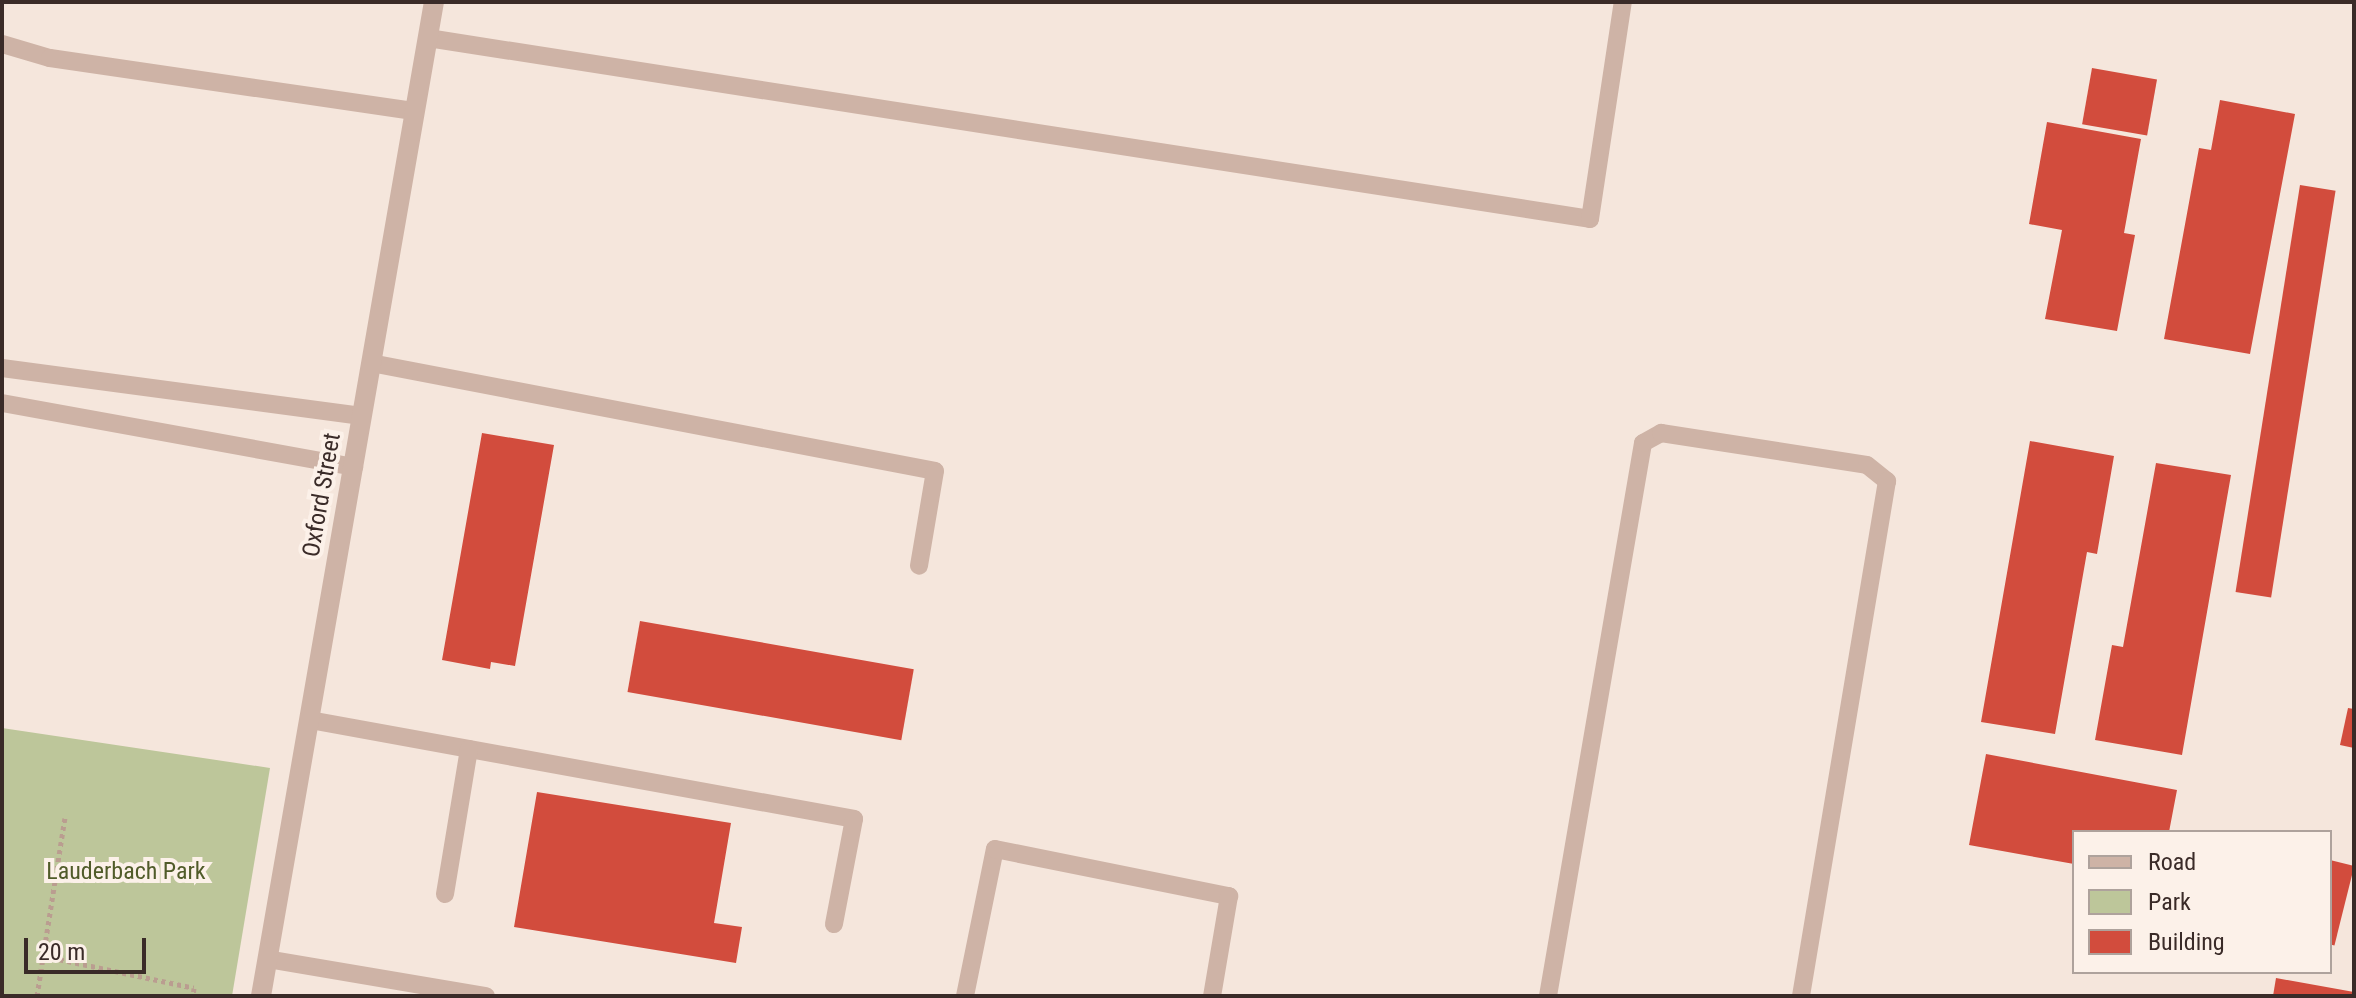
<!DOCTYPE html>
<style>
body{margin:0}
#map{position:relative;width:2356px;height:998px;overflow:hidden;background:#f5e6dc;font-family:"Roboto Condensed",sans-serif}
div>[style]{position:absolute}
.green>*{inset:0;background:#bdc69a}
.building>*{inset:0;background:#d24c3d;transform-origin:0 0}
.path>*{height:5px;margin-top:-2.5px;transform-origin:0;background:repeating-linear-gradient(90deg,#ba9d90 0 4px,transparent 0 8px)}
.service>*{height:18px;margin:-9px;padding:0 9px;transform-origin:9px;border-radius:9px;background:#ceb3a6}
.tertiary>*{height:20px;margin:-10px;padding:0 10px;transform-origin:10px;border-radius:10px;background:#ceb3a6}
span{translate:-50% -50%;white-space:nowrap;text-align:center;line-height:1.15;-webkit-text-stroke:8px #fcf1e9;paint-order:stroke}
.street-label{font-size:24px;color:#3a2b28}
.park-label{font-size:24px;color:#505b29}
.frame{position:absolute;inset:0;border:4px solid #3a2b28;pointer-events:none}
.legend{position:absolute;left:2072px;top:830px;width:260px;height:144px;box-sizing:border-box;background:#fcf1e9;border:2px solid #aea29c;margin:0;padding:10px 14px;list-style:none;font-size:24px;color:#3a2b28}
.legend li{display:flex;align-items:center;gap:16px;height:40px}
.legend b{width:40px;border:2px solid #aea29c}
.scale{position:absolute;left:24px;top:938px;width:122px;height:36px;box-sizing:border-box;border:4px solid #3a2b28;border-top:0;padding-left:10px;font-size:24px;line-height:28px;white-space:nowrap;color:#3a2b28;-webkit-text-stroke:6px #fcf1e9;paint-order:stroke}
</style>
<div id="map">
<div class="green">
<div style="clip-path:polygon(2px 728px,270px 768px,232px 996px,2px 996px)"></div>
</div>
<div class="building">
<div style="left:2092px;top:68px;width:66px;height:57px;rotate:10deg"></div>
<div style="clip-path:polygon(2220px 100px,2295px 114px,2250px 354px,2164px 339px,2199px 148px,2211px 150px)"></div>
<div style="clip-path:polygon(2047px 122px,2141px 139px,2124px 233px,2135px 235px,2117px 331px,2045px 319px,2062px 230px,2029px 224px)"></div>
<div style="left:2300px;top:185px;width:36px;height:412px;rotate:9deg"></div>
<div style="clip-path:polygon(482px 433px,554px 445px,515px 666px,491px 662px,490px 669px,442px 660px)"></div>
<div style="clip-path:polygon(2030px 441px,2114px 456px,2097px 554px,2087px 552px,2055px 734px,1981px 722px)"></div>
<div style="clip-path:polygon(2156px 463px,2231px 475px,2182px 755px,2095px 740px,2112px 645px,2123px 647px)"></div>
<div style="left:640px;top:621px;width:278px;height:72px;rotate:10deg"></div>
<div style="clip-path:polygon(2348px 708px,2354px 709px,2354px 748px,2340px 745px)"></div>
<div style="clip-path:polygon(1986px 754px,2177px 790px,2169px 832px,2074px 832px,2074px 864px,1969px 845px)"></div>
<div style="clip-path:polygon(537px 792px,731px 823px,714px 923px,742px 927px,736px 963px,514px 927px)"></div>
<div style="left:2330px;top:860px;width:25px;height:82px;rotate:14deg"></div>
<div style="clip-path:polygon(2276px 978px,2354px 992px,2354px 996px,2273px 996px)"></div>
</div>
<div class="path">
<div style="left:44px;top:956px;width:153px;rotate:12deg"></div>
<div style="left:194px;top:988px;width:8px;rotate:97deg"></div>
<div style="left:37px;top:996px;width:180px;rotate:-81.1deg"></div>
</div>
<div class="service">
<div style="left:428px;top:38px;width:1176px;rotate:8.85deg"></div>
<div style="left:1590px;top:219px;width:219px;rotate:-81.4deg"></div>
<div style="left:2px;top:44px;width:50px;rotate:16.3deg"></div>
<div style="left:50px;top:58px;width:369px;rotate:8.3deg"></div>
<div style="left:371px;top:363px;width:574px;rotate:10.84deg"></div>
<div style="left:935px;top:471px;width:96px;rotate:99.6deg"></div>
<div style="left:2px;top:368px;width:363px;rotate:7.6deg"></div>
<div style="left:2px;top:403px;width:358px;rotate:10.3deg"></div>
<div style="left:310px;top:720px;width:553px;rotate:10.31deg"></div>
<div style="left:854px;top:819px;width:107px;rotate:100.8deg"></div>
<div style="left:445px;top:894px;width:147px;rotate:-80.6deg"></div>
<div style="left:267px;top:959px;width:222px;rotate:9.6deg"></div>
<div style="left:965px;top:996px;width:150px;rotate:-78.5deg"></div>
<div style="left:995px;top:849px;width:239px;rotate:11.4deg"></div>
<div style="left:1229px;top:896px;width:101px;rotate:99.6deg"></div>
<div style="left:1548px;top:996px;width:561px;rotate:-80.25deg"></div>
<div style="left:1643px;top:443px;width:21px;rotate:-29deg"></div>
<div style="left:1661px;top:433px;width:208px;rotate:8.8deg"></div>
<div style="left:1867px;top:465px;width:26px;rotate:39deg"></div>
<div style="left:1887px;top:481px;width:522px;rotate:99.48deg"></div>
</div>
<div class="tertiary">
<div style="left:261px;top:996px;width:1009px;rotate:-80.13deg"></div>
</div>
<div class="street-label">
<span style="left:322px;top:495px;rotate:-80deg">Oxford Street</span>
</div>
<div class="park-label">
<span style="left:126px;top:872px">Lauderbach Park</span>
</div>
<div class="frame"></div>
<ul class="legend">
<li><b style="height:10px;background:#ceb3a6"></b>Road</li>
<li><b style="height:22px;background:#bdc69a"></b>Park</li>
<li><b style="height:22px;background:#d24c3d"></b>Building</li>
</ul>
<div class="scale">20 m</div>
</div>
